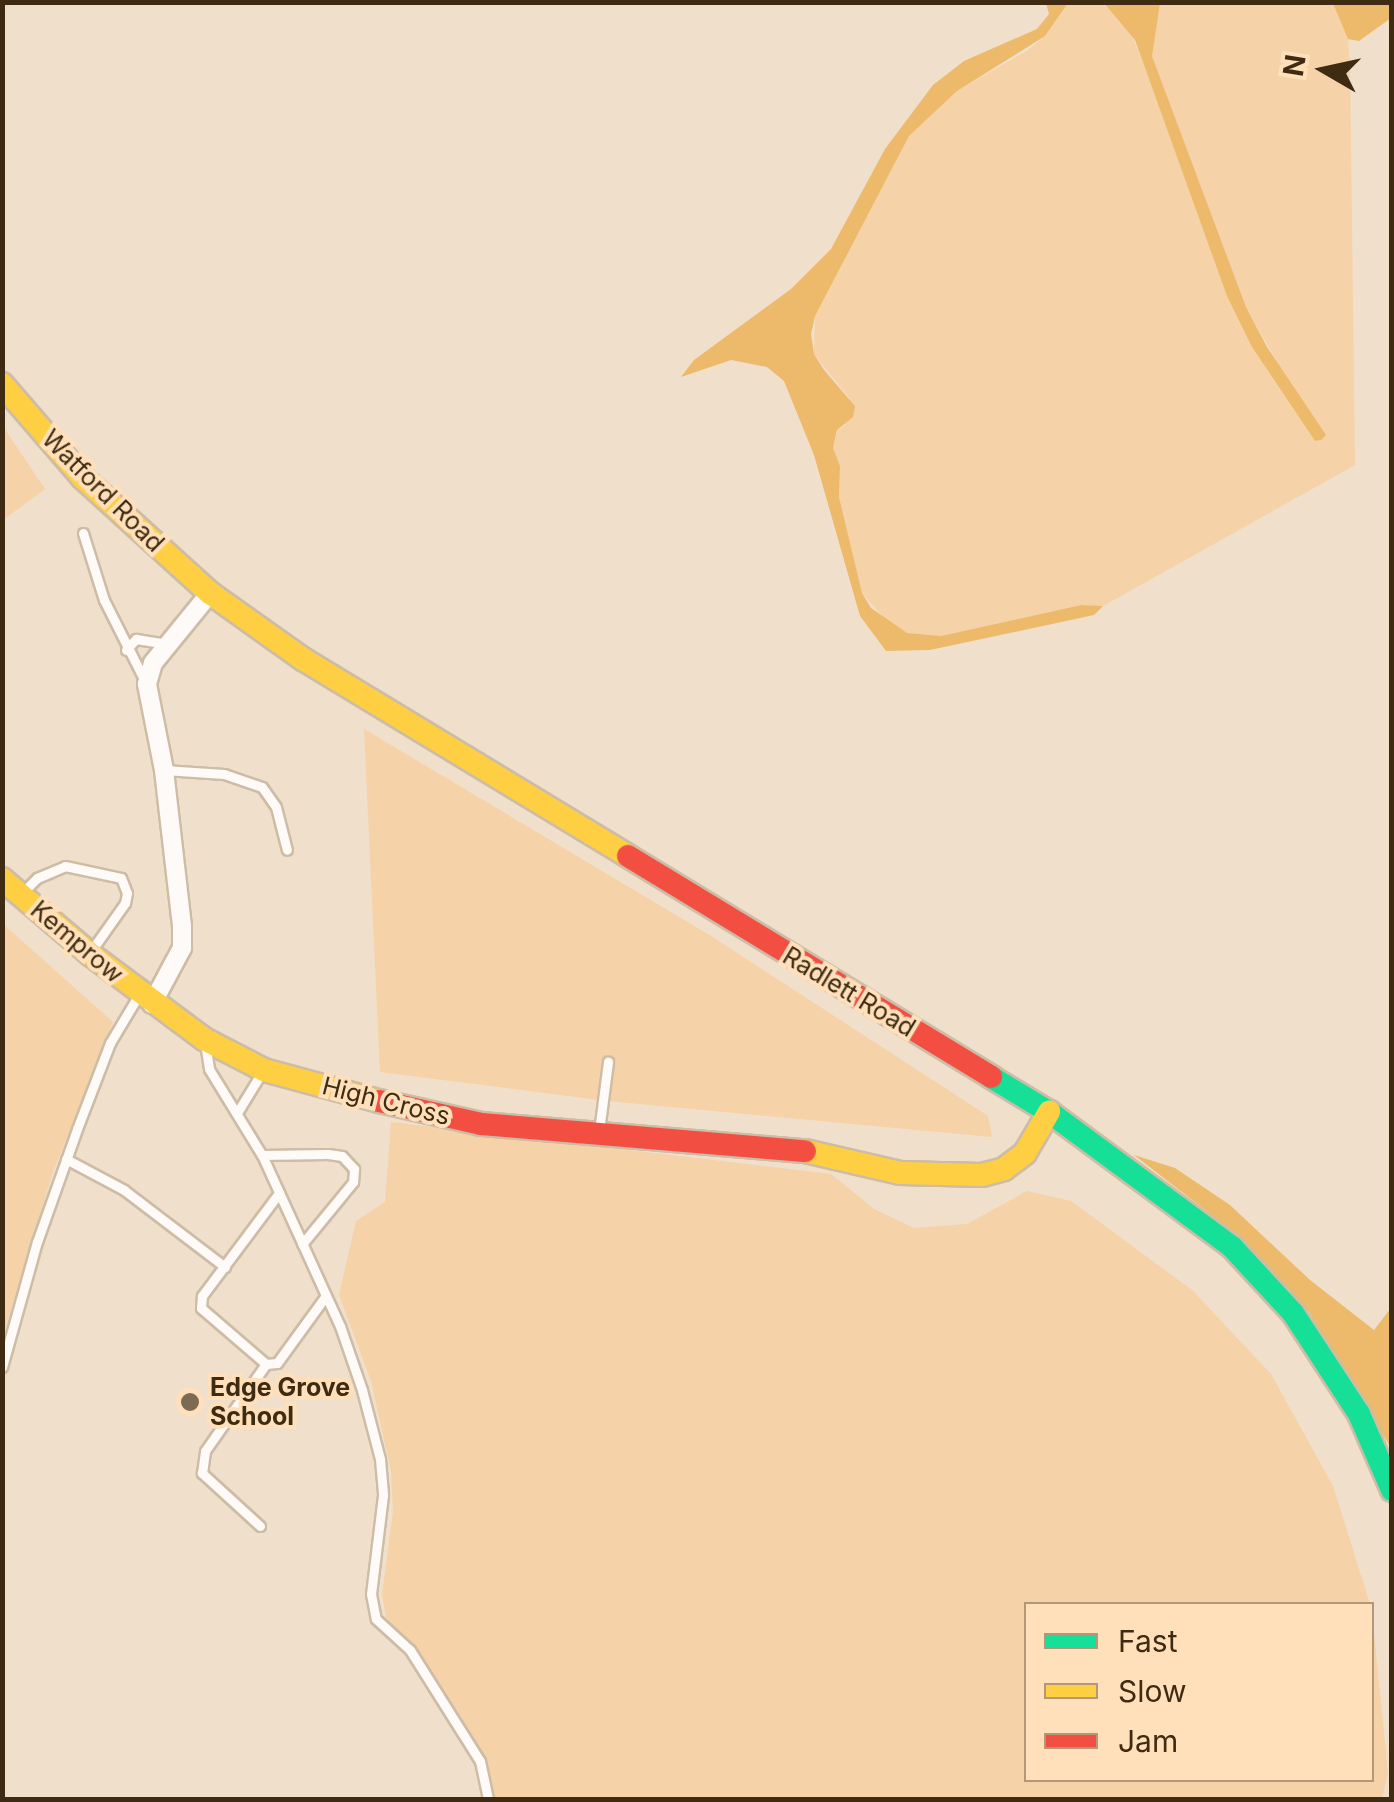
<!DOCTYPE html>
<style>
body{margin:0}
#map{position:relative;width:1394px;height:1802px;overflow:hidden;background:#f0dfca;font-family:Inter,sans-serif}
div>[style]{position:absolute}
.green>*{inset:0;background:#f5d2a8}
.forest>*{inset:0;background:#ecba6a}
.roads{filter:drop-shadow(2px 0 #cdbca6) drop-shadow(-2px 0 #cdbca6) drop-shadow(0 2px #cdbca6) drop-shadow(0 -2px #cdbca6)}
.lane>*{height:9px;margin:-4.5px;padding:0 4.5px;transform-origin:4.5px;border-radius:4.5px;background:#fdfaf7}
.street>*{height:18px;margin:-9px;padding:0 9px;transform-origin:9px;border-radius:9px;background:#fdfaf7}
.fast>*{height:22px;margin:-11px;padding:0 11px;transform-origin:11px;border-radius:11px;background:#16e098}
.slow>*{height:22px;margin:-11px;padding:0 11px;transform-origin:11px;border-radius:11px;background:#ffcf43}
.jam>*{height:22px;margin:-11px;padding:0 11px;transform-origin:11px;border-radius:11px;background:#f24e42}
.dots>*{width:28px;height:28px;translate:-50% -50%;box-sizing:border-box;border:5px solid #ffe0bb;border-radius:50%}
span{translate:-50% -50%;white-space:nowrap;text-align:center;line-height:1.15;-webkit-text-stroke:8px #ffe0bb;paint-order:stroke}
.street-label{font-size:25px;color:#3f2b11}
.poi-label{font-size:25px;color:#3f2b11;font-weight:700}
.left{translate:0 -50%;text-align:left}
.frame{position:absolute;inset:0;border:5px solid #3f2b11;pointer-events:none}
.legend{position:absolute;left:1024px;top:1602px;width:350px;height:180px;box-sizing:border-box;background:#ffe0bb;border:2px solid #b29877;margin:0;padding:12px 18px;list-style:none;font-size:30px;color:#3f2b11}
.legend li{display:flex;align-items:center;gap:20px;height:50px}
.legend b{width:50px;border:2px solid #b29877}
.north{position:absolute;left:1274px;top:20px;width:100px;height:100px;-webkit-text-stroke:8px #ffe0bb;paint-order:stroke;rotate:279deg;font-size:28px;font-weight:700;line-height:40px;text-align:center;color:#3f2b11}
.north::after{content:'';display:block;margin:auto;width:35px;height:45px;background:#3f2b11;clip-path:polygon(50% 0,100% 100%,50% 72%,0 100%)}
</style>
<div id="map">
<div class="green">
<div style="clip-path:polygon(1068px 3px,1104px 3px,1129px 27px,1252px 347px,1315px 441px,1321px 440px,1246px 307px,1152px 56px,1152px 40px,1160px 3px,1334px 3px,1348px 39px,1350px 64px,1355px 465px,1103px 606px,1081px 605px,941px 636px,907px 633px,888px 623px,862px 593px,839px 497px,840px 466px,833px 448px,838px 430px,845px 425px,850px 399px,814px 354px,815px 316px,909px 136px,957px 91px,1028px 50px,1045px 36px)"></div>
<div style="clip-path:polygon(2px 425px,45px 489px,3px 520px,2px 520px)"></div>
<div style="clip-path:polygon(364px 729px,711px 936px,988px 1116px,992px 1137px,607px 1101px,380px 1072px)"></div>
<div style="clip-path:polygon(3px 924px,113px 1022px,53px 1172px,3px 1336px)"></div>
<div style="clip-path:polygon(391px 1122px,831px 1174px,874px 1209px,914px 1228px,967px 1224px,1027px 1191px,1071px 1201px,1192px 1290px,1271px 1374px,1333px 1486px,1370px 1604px,1026px 1604px,1026px 1780px,1372px 1780px,1372px 1613px,1388px 1773px,1382px 1799px,494px 1799px,468px 1734px,386px 1617px,382px 1595px,393px 1512px,391px 1471px,371px 1381px,339px 1295px,356px 1221px,385px 1202px)"></div>
</div>
<div class="forest">
<div style="clip-path:polygon(1046px 3px,1068px 3px,1045px 36px,957px 91px,909px 136px,815px 316px,811px 334px,814px 354px,824px 370px,855px 406px,853px 417px,837px 430px,833px 448px,840px 466px,839px 497px,862px 593px,871px 608px,907px 633px,941px 636px,1081px 605px,1103px 606px,1094px 615px,930px 650px,886px 651px,860px 616px,814px 455px,784px 381px,767px 367px,731px 360px,681px 377px,694px 360px,791px 289px,831px 249px,885px 149px,933px 85px,964px 61px,1037px 29px,1049px 14px)"></div>
<div style="clip-path:polygon(1104px 3px,1160px 3px,1152px 56px,1246px 307px,1267px 347px,1326px 435px,1321px 440px,1315px 441px,1252px 347px,1227px 296px,1135px 40px)"></div>
<div style="clip-path:polygon(1333px 3px,1391px 3px,1391px 18px,1359px 41px,1348px 39px)"></div>
<div style="clip-path:polygon(1134px 1155px,1175px 1168px,1230px 1205px,1310px 1280px,1374px 1330px,1391px 1308px,1391px 1448px,1309px 1312px,1218px 1220px)"></div>
</div>
<div class="roads">
<div class="lane">
<div style="left:83px;top:533px;width:70px;rotate:72.6deg"></div>
<div style="left:104px;top:600px;width:91px;rotate:63.2deg"></div>
<div style="left:126px;top:650px;width:15px;rotate:-48deg"></div>
<div style="left:136px;top:639px;width:32px;rotate:9deg"></div>
<div style="left:164px;top:770px;width:60px;rotate:3.8deg"></div>
<div style="left:224px;top:774px;width:40px;rotate:18.9deg"></div>
<div style="left:262px;top:787px;width:24px;rotate:55deg"></div>
<div style="left:276px;top:807px;width:44px;rotate:75.7deg"></div>
<div style="left:23px;top:892px;width:20px;rotate:-45deg"></div>
<div style="left:37px;top:878px;width:30px;rotate:-23deg"></div>
<div style="left:65px;top:866px;width:57px;rotate:12.1deg"></div>
<div style="left:121px;top:878px;width:16px;rotate:68deg"></div>
<div style="left:127px;top:893px;width:10px;rotate:101deg"></div>
<div style="left:125px;top:903px;width:59px;rotate:125.3deg"></div>
<div style="left:205px;top:1043px;width:26px;rotate:81deg"></div>
<div style="left:209px;top:1069px;width:101px;rotate:58.4deg"></div>
<div style="left:262px;top:1155px;width:188px;rotate:65.5deg"></div>
<div style="left:340px;top:1326px;width:68px;rotate:71deg"></div>
<div style="left:362px;top:1390px;width:71px;rotate:75.4deg"></div>
<div style="left:380px;top:1459px;width:36px;rotate:85deg"></div>
<div style="left:383px;top:1495px;width:100px;rotate:96.9deg"></div>
<div style="left:371px;top:1594px;width:25px;rotate:79deg"></div>
<div style="left:376px;top:1619px;width:46px;rotate:42.4deg"></div>
<div style="left:410px;top:1650px;width:131px;rotate:57.8deg"></div>
<div style="left:480px;top:1761px;width:40px;rotate:78deg"></div>
<div style="left:237px;top:1113px;width:48px;rotate:-58.6deg"></div>
<div style="left:599px;top:1131px;width:70px;rotate:-82.6deg"></div>
<div style="left:262px;top:1155px;width:66px;rotate:-0.9deg"></div>
<div style="left:328px;top:1154px;width:14px;rotate:8deg"></div>
<div style="left:342px;top:1156px;width:18px;rotate:47deg"></div>
<div style="left:354px;top:1169px;width:13px;rotate:94deg"></div>
<div style="left:353px;top:1182px;width:80px;rotate:129.4deg"></div>
<div style="left:66px;top:1159px;width:66px;rotate:28.1deg"></div>
<div style="left:124px;top:1190px;width:127px;rotate:37.3deg"></div>
<div style="left:279px;top:1193px;width:129px;rotate:126.8deg"></div>
<div style="left:202px;top:1296px;width:12px;rotate:95deg"></div>
<div style="left:201px;top:1308px;width:86px;rotate:40.7deg"></div>
<div style="left:266px;top:1364px;width:11px;rotate:-5deg"></div>
<div style="left:277px;top:1363px;width:82px;rotate:-54deg"></div>
<div style="left:2px;top:1367px;width:130px;rotate:-74.4deg"></div>
<div style="left:37px;top:1242px;width:120px;rotate:-70.5deg"></div>
<div style="left:77px;top:1129px;width:92px;rotate:-69deg"></div>
<div style="left:110px;top:1043px;width:55px;rotate:-59.2deg"></div>
<div style="left:260px;top:1526px;width:79px;rotate:-137.6deg"></div>
<div style="left:202px;top:1473px;width:22px;rotate:-82deg"></div>
<div style="left:205px;top:1451px;width:106px;rotate:-55deg"></div>
</div>
<div class="street">
<div style="left:152px;top:1004px;width:64px;rotate:-61.8deg"></div>
<div style="left:182px;top:948px;width:22px;rotate:-90deg"></div>
<div style="left:182px;top:926px;width:157px;rotate:-96.6deg"></div>
<div style="left:164px;top:770px;width:88px;rotate:-101.2deg"></div>
<div style="left:147px;top:684px;width:22px;rotate:-74deg"></div>
<div style="left:153px;top:663px;width:90px;rotate:-50.8deg"></div>
</div>
<div class="fast">
<div style="left:991px;top:1077px;width:68px;rotate:31.1deg"></div>
<div style="left:1049px;top:1112px;width:227px;rotate:36.4deg"></div>
<div style="left:1232px;top:1247px;width:90px;rotate:47.3deg"></div>
<div style="left:1293px;top:1313px;width:121px;rotate:56.8deg"></div>
<div style="left:1359px;top:1414px;width:83px;rotate:66.5deg"></div>
</div>
<div class="slow">
<div style="left:2px;top:384px;width:124px;rotate:49.2deg"></div>
<div style="left:83px;top:478px;width:171px;rotate:42.2deg"></div>
<div style="left:210px;top:593px;width:114px;rotate:35.4deg"></div>
<div style="left:303px;top:659px;width:380px;rotate:31.2deg"></div>
<div style="left:2px;top:879px;width:116px;rotate:40.4deg"></div>
<div style="left:90px;top:954px;width:142px;rotate:36.7deg"></div>
<div style="left:204px;top:1039px;width:68px;rotate:27.3deg"></div>
<div style="left:264px;top:1070px;width:119px;rotate:15.1deg"></div>
<div style="left:805px;top:1151px;width:98px;rotate:13deg"></div>
<div style="left:900px;top:1173px;width:82px;rotate:1.4deg"></div>
<div style="left:982px;top:1175px;width:23px;rotate:-15deg"></div>
<div style="left:1004px;top:1169px;width:26px;rotate:-37deg"></div>
<div style="left:1025px;top:1153px;width:48px;rotate:-59.7deg"></div>
</div>
<div class="jam">
<div style="left:628px;top:856px;width:425px;rotate:31.3deg"></div>
<div style="left:379px;top:1101px;width:105px;rotate:12.7deg"></div>
<div style="left:481px;top:1124px;width:325px;rotate:4.8deg"></div>
</div>
</div>
<div class="dots">
<div style="left:190px;top:1402px;background:#7d6a52"></div>
</div>
<div class="street-label">
<span style="left:103px;top:491px;rotate:45deg">Watford Road</span>
<span style="left:77px;top:942px;rotate:40deg">Kemprow</span>
<span style="left:849px;top:992px;rotate:31deg">Radlett Road</span>
<span style="left:386px;top:1101px;rotate:14deg">High Cross</span>
</div>
<div class="poi-label">
<span class="left" style="left:210px;top:1402px">Edge Grove<br>School</span>
</div>
<div class="frame"></div>
<ul class="legend">
<li><b style="height:12px;background:#16e098"></b>Fast</li>
<li><b style="height:12px;background:#ffcf43"></b>Slow</li>
<li><b style="height:12px;background:#f24e42"></b>Jam</li>
</ul>
<div class="north">N</div>
</div>
